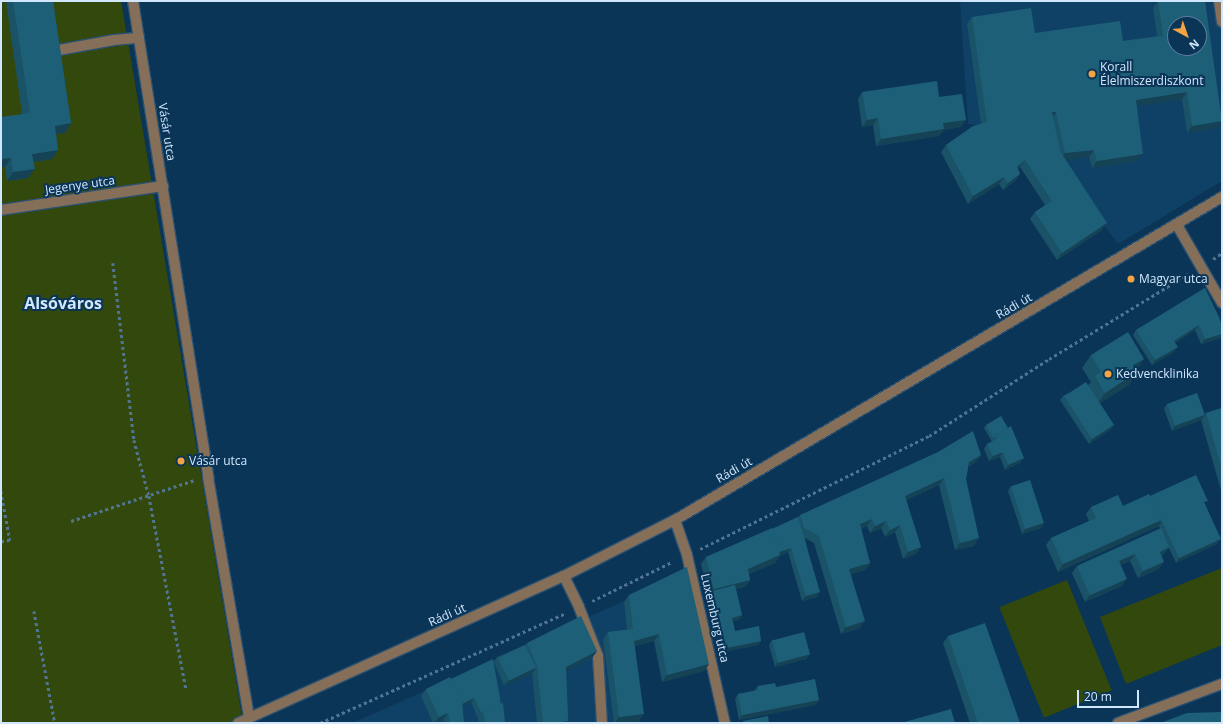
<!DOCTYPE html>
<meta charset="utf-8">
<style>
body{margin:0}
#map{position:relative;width:1223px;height:724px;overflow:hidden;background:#0a3557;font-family:"Open Sans",sans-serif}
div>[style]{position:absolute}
.built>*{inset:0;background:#0f4066}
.green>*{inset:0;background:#33480c;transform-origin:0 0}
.path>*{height:2.5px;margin-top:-1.25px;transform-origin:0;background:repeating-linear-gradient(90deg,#517492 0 3px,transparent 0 6px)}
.roads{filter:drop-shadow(1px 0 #2a5172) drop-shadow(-1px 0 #2a5172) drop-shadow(0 1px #2a5172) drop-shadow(0 -1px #2a5172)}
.minor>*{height:10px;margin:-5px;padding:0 5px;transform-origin:5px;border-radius:5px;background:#856f59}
.wall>*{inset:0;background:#1a5267}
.shaded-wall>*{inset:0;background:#154254}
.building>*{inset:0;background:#1e5f78;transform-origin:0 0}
.dots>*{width:11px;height:11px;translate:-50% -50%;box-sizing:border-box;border:2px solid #0a3557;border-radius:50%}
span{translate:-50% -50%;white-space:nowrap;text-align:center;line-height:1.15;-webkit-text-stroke:4px #0a3557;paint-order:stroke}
.poi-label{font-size:12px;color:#d1e7fd}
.left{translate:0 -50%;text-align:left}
.street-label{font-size:12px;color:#d1e7fd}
.district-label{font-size:16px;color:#d1e7fd;font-weight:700}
.frame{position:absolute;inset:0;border:2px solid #d1e7fd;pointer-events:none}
.north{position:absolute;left:1167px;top:16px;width:40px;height:40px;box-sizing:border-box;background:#0a3557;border:1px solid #5a7c99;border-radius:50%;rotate:140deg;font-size:11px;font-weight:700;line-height:16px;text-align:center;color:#d1e7fd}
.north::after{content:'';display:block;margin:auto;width:14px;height:18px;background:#f4a443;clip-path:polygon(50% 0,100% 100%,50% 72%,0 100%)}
.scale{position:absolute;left:1077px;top:690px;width:62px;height:18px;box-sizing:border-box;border:2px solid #d1e7fd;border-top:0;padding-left:5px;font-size:12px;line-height:14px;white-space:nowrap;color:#d1e7fd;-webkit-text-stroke:3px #0a3557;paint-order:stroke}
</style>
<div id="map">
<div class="built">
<div style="clip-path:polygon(evenodd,960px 1px,1222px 1px,1222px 181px,1118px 244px,1036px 133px,968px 124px,960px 1px,1175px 24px,1199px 24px,1199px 48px,1175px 48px,1175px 24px)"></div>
<div style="clip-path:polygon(624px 601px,640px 723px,352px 723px,398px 703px)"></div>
</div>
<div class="green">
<div style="clip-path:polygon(1px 1px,121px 1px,243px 723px,1px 723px)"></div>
<div style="clip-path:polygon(1222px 568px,1222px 645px,1126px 684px,1100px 617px)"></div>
<div style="left:1067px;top:580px;width:119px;height:73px;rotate:68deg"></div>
</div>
<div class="path">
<div style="left:1213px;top:259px;width:11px;rotate:-34deg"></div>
<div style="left:113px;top:263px;width:178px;rotate:83.2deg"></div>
<div style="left:134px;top:440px;width:58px;rotate:75deg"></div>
<div style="left:149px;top:496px;width:196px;rotate:79.1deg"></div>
<div style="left:1px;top:491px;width:50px;rotate:79.6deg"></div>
<div style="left:10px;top:540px;width:9px;rotate:167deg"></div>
<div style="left:71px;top:521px;width:130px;rotate:-18.4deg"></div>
<div style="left:700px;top:549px;width:255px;rotate:-26.3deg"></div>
<div style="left:929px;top:436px;width:143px;rotate:-32.7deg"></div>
<div style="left:1049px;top:359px;width:163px;rotate:-31.4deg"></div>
<div style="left:592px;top:601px;width:89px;rotate:-26deg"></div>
<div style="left:34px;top:611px;width:114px;rotate:79.4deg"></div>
<div style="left:320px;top:723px;width:269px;rotate:-24.1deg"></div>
</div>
<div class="roads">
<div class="minor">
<div style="left:133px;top:1px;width:482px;rotate:81deg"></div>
<div style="left:208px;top:477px;width:244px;rotate:80.3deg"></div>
<div style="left:1219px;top:1px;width:21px;rotate:82deg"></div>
<div style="left:59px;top:50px;width:56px;rotate:-10.3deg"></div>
<div style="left:114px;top:40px;width:25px;rotate:-5deg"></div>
<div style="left:1px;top:210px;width:164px;rotate:-8.4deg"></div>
<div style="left:1177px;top:225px;width:90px;rotate:60deg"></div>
<div style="left:675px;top:520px;width:37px;rotate:71deg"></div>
<div style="left:687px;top:555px;width:172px;rotate:77.3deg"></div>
<div style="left:564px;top:576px;width:34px;rotate:64deg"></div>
<div style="left:579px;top:607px;width:53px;rotate:68.8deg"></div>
<div style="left:598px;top:656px;width:67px;rotate:86.6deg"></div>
<div style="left:238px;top:723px;width:358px;rotate:-24.3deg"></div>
<div style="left:564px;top:576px;width:124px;rotate:-26.8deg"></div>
<div style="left:675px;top:520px;width:635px;rotate:-30.56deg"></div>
<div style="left:1118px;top:723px;width:111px;rotate:-20.6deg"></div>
</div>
</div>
<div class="wall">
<div style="clip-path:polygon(6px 1px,53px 1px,71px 123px,65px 133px,56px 134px,58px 150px,52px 159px,34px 162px,28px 178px,7px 181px,5px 167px,22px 114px)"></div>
<div style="clip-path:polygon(1158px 1px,1217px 128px,1187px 133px,1182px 99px,1137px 106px,1138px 161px,1092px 168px,1089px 157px,1066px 160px,1102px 230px,1057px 260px,1030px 219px,1035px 212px,1045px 205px,1020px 167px,1018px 169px,1020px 174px,1015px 181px,1003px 190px,999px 184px,968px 204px,941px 152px,946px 145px,981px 124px,967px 24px,972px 17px,1035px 33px,1123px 41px,1157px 36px,1153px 8px)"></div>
<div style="clip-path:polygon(862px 92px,939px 97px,966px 120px,961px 127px,944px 130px,939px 136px,876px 146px,873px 125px,862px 127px,858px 99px)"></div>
<div style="clip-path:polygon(1205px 288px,1221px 338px,1201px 344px,1195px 330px,1175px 343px,1174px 352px,1152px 365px,1133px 335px,1136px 330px)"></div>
<div style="clip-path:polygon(1091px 355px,1144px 359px,1136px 370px,1137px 372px,1129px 385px,1100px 403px,1114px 425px,1110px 430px,1089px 444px,1060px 400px,1064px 395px,1088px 385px,1091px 382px,1082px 368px)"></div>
<div style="clip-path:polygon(1167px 404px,1205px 415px,1206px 413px,1222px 408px,1222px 494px,1201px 420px,1172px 431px,1164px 409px)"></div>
<div style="clip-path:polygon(986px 425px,1020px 463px,1005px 470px,1000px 457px,989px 461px,984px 449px,987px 444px,992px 442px,984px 428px)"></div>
<div style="clip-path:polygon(981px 455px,976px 462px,968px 467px,966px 479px,974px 546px,955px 550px,939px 485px,906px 500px,921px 547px,916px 554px,903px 559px,895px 532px,885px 537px,881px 528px,870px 533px,867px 526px,861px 529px,870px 563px,865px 570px,851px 574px,860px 628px,841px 634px,814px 543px,805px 538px,817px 597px,802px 601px,788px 552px,780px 556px,775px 563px,749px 574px,750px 580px,745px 587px,736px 589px,742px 615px,739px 620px,733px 621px,735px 631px,761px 641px,758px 645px,723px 652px,701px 564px,706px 557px,772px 529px,798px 517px,800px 515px)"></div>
<div style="clip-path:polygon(1011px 486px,1044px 523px,1041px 528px,1022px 534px,1008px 491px)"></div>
<div style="clip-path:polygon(1150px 496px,1205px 504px,1217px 544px,1176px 563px,1169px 548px,1164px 554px,1161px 556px,1159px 569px,1138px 578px,1130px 561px,1121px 565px,1122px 586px,1085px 602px,1072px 573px,1077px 566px,1160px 529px,1159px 526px,1058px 572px,1046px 545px,1051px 538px,1089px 521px,1086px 514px,1091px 507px,1123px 506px)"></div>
<div style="clip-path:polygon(629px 595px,709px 664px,704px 671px,662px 682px,654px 641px,635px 646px,639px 721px,626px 723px,614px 723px,603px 640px,608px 632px,627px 630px,624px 602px)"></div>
<div style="clip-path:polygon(948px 636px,1020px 723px,970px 723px,943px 643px)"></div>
<div style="clip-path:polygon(772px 640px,810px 654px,806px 659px,775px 667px,769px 645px)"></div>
<div style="clip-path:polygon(527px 643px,597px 651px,592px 658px,566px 671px,568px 721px,566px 723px,537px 723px,532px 673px,504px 686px,494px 662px,497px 657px,525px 645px)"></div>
<div style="clip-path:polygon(451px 679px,501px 704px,505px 723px,479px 723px,478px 719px,471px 702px,462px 707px,464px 723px,444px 723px,443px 720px,437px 723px,433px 723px,421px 696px,426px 689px)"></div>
<div style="clip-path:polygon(758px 686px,776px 687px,819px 700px,815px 705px,739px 720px,735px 699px,738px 694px,754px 691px)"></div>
</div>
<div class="shaded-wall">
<div style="clip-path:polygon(1187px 92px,1182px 99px,1131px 107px,1136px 100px)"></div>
<div style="clip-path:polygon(1052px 112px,1056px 112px,1051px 119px)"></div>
<div style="clip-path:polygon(878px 118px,873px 125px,862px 127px,867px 120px)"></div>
<div style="clip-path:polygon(966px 120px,961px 127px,944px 130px,939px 136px,876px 146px,881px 139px,943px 123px)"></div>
<div style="clip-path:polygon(1222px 121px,1217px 128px,1187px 133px,1192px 126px)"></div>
<div style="clip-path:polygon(71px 123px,65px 133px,48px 135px,55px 126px)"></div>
<div style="clip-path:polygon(58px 150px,52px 159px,26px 163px,32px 154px)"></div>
<div style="clip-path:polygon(1094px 150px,1089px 157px,1060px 161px,1065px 153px)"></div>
<div style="clip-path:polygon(1143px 154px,1138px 161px,1092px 168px,1097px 161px)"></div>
<div style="clip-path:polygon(11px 158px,5px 167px,1px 167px,1px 159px)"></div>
<div style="clip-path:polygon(1025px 160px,1020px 167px,1012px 175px,1017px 167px)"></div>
<div style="clip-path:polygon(35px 169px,28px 178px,7px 181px,13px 172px)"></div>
<div style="clip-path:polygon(1020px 174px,1015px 181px,1003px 190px,1008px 183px)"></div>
<div style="clip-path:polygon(1004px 177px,999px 184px,968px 204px,973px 196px)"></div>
<div style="clip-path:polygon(1107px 223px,1102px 230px,1057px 260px,1062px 253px)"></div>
<div style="clip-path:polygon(1199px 325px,1195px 330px,1171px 346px,1174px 341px)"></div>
<div style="clip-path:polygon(1222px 334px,1222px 336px,1221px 338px,1201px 344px,1205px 339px)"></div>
<div style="clip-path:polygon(1178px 347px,1174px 352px,1152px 365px,1155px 360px)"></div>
<div style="clip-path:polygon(1144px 359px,1135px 371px,1133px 365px)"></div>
<div style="clip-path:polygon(1137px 372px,1129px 385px,1097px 405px,1105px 393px)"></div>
<div style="clip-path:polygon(1205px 415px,1201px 420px,1172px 431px,1175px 426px)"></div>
<div style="clip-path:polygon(1114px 425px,1110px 430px,1089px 444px,1092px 439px)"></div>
<div style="clip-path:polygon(1003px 452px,1000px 457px,989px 461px,993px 456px)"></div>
<div style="clip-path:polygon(981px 455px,976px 462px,964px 469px,969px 462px)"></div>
<div style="clip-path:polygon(1024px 458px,1020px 463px,1005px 470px,1008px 465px)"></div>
<div style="clip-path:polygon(944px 478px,939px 485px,900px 503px,905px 496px)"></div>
<div style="clip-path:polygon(872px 519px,867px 526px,855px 531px,860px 524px)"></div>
<div style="clip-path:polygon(1161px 520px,1162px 521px,1159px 526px,1058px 572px,1063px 564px)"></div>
<div style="clip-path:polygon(886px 521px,881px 528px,870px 533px,875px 526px)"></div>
<div style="clip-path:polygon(1044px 523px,1041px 528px,1022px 534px,1025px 529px)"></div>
<div style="clip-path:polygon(900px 525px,895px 532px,885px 537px,890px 530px)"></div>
<div style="clip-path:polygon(979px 538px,974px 546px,955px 550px,960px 543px)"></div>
<div style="clip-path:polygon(1221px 539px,1217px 544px,1176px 563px,1179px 558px)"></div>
<div style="clip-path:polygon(921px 547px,916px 554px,903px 559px,908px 552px)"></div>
<div style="clip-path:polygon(1169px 547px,1164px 554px,1155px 559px,1160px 552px)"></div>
<div style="clip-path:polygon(791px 548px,788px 552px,780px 556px,775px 563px,743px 576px,748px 569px,777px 553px)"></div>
<div style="clip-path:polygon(1135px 554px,1130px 561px,1114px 568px,1119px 561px)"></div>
<div style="clip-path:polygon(1164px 562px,1159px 569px,1138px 578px,1143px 571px)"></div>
<div style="clip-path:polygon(870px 563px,865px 570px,844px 576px,849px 569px)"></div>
<div style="clip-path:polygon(1127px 579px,1122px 586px,1085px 602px,1090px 595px)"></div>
<div style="clip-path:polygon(750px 580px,745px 587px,713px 595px,712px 591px,714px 589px)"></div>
<div style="clip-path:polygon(820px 592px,817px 597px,802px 601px,806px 596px)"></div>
<div style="clip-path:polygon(742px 615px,739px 620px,728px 622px,732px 618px)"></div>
<div style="clip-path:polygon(865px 621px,860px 628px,841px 634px,846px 627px)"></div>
<div style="clip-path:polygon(659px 634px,654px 641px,629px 648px,634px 641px)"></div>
<div style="clip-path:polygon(761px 641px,758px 645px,723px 652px,726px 648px)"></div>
<div style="clip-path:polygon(597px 651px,592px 658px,561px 674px,566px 667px)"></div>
<div style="clip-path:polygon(810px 654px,806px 659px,775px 667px,778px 662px)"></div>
<div style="clip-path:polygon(709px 664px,704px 671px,662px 682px,667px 675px)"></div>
<div style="clip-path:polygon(536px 668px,532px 673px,504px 686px,508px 681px)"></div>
<div style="clip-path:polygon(474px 698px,471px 702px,457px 709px,460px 705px)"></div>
<div style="clip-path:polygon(819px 700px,815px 705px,739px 720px,742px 715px)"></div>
<div style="clip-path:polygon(448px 713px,443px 720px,437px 723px,434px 723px,439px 717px)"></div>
<div style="clip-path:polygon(644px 714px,639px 721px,626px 723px,615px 723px,619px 717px)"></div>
<div style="clip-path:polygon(568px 721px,566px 723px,556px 723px)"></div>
</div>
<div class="building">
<div style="clip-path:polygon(13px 1px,53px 1px,71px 123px,55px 126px,58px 150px,32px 154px,35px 169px,13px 172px,11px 158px,1px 159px,1px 117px,30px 113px)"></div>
<div style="clip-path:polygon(evenodd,1158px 1px,1205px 1px,1222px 121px,1192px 126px,1187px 92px,1136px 100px,1143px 154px,1097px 161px,1094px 150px,1065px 153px,1056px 112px,1052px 112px,1060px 151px,1107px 223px,1062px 253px,1035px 212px,1052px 201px,1025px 160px,1017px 167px,1020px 174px,1008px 183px,1004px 177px,973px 196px,946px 145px,973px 126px,987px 122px,972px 17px,1031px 8px,1035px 33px,1120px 21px,1123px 41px,1163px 36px,1158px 1px,1175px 24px,1199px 24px,1199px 48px,1175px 48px,1175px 24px)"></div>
<div style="clip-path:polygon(937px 81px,939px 97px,962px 94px,966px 120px,943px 123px,944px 129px,881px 139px,878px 118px,867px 120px,862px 92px)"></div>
<div style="clip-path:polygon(1205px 288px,1219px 317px,1222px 326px,1222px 334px,1205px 339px,1199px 325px,1174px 341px,1178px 347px,1155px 360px,1136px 330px)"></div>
<div style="clip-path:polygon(1128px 332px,1144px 359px,1133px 365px,1137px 372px,1105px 393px,1095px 376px,1101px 372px,1091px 355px)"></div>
<div style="left:1086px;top:382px;width:51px;height:26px;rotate:57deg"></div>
<div style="left:1197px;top:393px;width:23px;height:32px;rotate:70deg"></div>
<div style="clip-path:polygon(1222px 408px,1222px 469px,1206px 413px)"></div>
<div style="clip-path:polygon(1001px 416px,1008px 428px,995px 436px,993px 438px,986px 425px)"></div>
<div style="clip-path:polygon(1011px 426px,1024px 458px,1008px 465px,1003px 452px,993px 456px,987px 444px,997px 439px,995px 436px)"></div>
<div style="clip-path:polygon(973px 431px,981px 455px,969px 462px,966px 479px,979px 538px,960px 543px,944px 478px,905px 496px,921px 547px,908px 552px,900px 525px,890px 530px,886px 521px,875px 526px,872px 519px,860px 524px,870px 563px,849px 569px,865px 621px,846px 627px,819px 536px,804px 528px,800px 515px,938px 452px)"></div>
<div style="clip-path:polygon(1196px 475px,1208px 501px,1204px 502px,1221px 539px,1179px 558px,1162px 521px,1159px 522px,1161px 520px,1150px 496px)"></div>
<div style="left:1030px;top:480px;width:45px;height:20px;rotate:72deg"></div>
<div style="clip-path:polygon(1149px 494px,1161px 520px,1063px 564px,1051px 538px,1096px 518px,1091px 507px,1118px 495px,1123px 506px)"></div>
<div style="clip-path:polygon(798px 517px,820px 592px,806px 596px,791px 548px,779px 552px,772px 529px)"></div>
<div style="clip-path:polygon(772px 528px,780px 555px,748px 569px,750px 580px,714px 589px,706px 557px)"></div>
<div style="clip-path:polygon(1161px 528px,1169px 547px,1160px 552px,1164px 562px,1143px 571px,1135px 554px,1119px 561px,1127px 579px,1090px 595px,1077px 566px)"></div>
<div style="clip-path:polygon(687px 567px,709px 664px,667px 675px,659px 634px,634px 641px,644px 714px,619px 717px,608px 632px,633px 629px,629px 595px)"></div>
<div style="clip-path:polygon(735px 585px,742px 615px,732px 618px,735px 631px,759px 626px,761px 641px,726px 648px,712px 591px)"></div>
<div style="clip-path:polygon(581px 616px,597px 651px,566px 667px,568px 721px,556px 723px,543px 723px,537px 666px,527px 643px)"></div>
<div style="clip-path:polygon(985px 623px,1020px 723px,978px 723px,948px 636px)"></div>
<div style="left:804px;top:632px;width:23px;height:33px;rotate:75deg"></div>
<div style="left:525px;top:645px;width:25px;height:30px;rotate:64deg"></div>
<div style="clip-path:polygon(493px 659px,501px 704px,483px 711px,482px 714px,474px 698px,462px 704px,451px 679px)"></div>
<div style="clip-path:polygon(450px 677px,462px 702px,464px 723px,450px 723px,448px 713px,439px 717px,426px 689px)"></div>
<div style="clip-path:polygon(815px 679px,819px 700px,742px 715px,738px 694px,758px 690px,758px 686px,775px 683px,776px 687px)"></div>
<div style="clip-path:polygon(503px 703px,505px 723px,485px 723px,483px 711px)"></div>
<div style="clip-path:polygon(951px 709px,955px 723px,901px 723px)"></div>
<div style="clip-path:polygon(1222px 712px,1222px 723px,1160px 723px,1187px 713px)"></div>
<div style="clip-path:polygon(768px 716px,769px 723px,743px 723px,743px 721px)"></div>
</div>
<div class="dots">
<div style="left:1092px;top:74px;background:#f4a443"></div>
<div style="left:1131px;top:279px;background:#f4a443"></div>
<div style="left:1108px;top:374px;background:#f4a443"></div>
<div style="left:181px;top:461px;background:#f4a443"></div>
</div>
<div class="poi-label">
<span class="left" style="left:1100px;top:74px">Korall<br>Élelmiszerdiszkont</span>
<span class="left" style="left:1139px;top:279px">Magyar utca</span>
<span class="left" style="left:1116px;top:374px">Kedvencklinika</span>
<span class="left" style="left:189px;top:461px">Vásár utca</span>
</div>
<div class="street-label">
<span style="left:167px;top:132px;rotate:81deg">Vásár utca</span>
<span style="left:80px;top:185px;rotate:-8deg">Jegenye utca</span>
<span style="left:1014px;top:306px;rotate:-30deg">Rádi út</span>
<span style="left:734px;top:470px;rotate:-30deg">Rádi út</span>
<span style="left:447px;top:615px;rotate:-24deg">Rádi út</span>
<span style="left:715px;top:618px;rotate:77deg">Luxemburg utca</span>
</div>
<div class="district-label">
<span style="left:63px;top:303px">Alsóváros</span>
</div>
<div class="frame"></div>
<div class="north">N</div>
<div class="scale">20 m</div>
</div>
